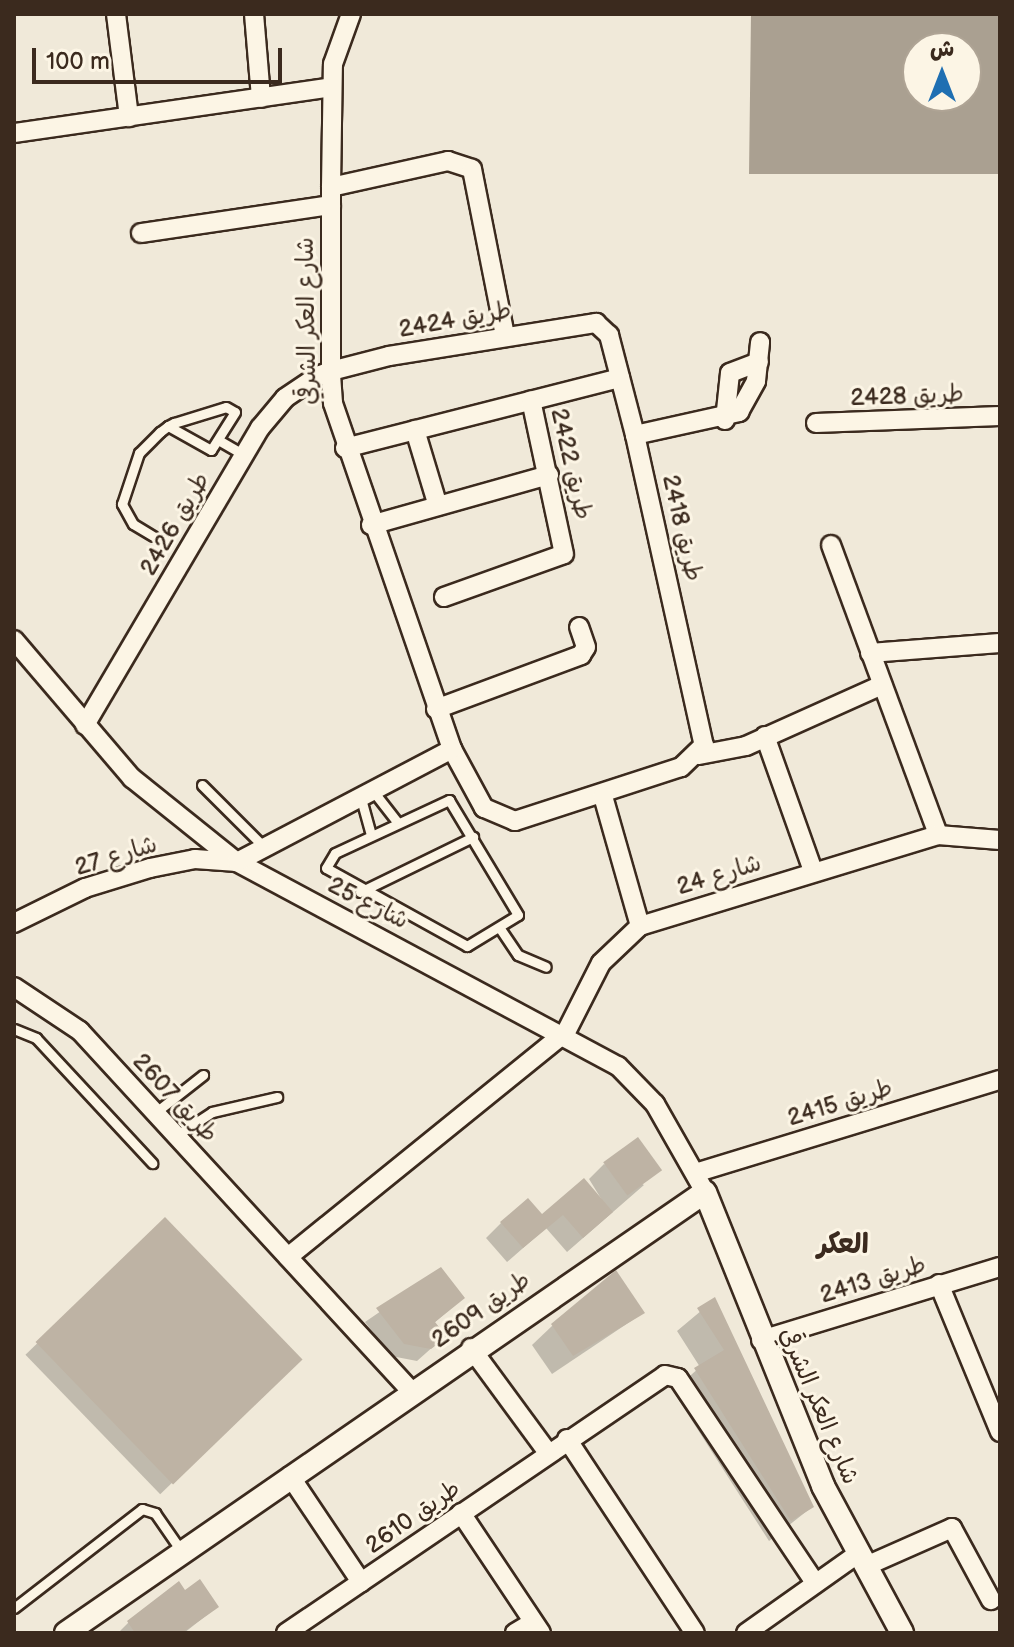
<!DOCTYPE html>
<meta charset="utf-8">
<style>
body{margin:0}
#map{position:relative;width:1014px;height:1647px;overflow:hidden;background:#f0e9d9;font-family:"Balsamiq Sans","Playpen Sans Arabic",sans-serif}
div>[style]{position:absolute}
.water>*{inset:0;background:#aaa091}
.shadow>*{inset:0;background:#0003;transform-origin:0 0}
.building>*{inset:0;background:#beb3a4;transform-origin:0 0}
.roads{filter:drop-shadow(2px 0 #3b2a1e) drop-shadow(-2px 0 #3b2a1e) drop-shadow(0 2px #3b2a1e) drop-shadow(0 -2px #3b2a1e)}
.service>*{height:9px;margin:-4.5px;padding:0 4.5px;transform-origin:4.5px;border-radius:4.5px;background:#fcf5e5}
.minor>*{height:18px;margin:-9px;padding:0 9px;transform-origin:9px;border-radius:9px;background:#fcf5e5}
.tertiary>*{height:22px;margin:-11px;padding:0 11px;transform-origin:11px;border-radius:11px;background:#fcf5e5}
span{translate:-50% -50%;white-space:nowrap;text-align:center;line-height:1.15;-webkit-text-stroke:6px #fcf5e5;paint-order:stroke}
.street-label{font-size:24px;color:#3b2a1e}
.quarter-label{font-size:28px;color:#3b2a1e;font-weight:700}
.frame{position:absolute;inset:0;border:16px solid #3b2a1e;pointer-events:none}
.north{position:absolute;left:902px;top:32px;width:80px;height:80px;box-sizing:border-box;background:#fcf5e5;border:2px solid #afa495;border-radius:50%;rotate:0deg;font-size:22px;font-weight:700;line-height:32px;text-align:center;color:#3b2a1e}
.north::after{content:'';display:block;margin:auto;width:28px;height:36px;background:#1f6fb2;clip-path:polygon(50% 0,100% 100%,50% 72%,0 100%)}
.scale{position:absolute;left:32px;top:48px;width:250px;height:36px;box-sizing:border-box;border:4px solid #3b2a1e;border-top:0;padding-left:10px;font-size:24px;line-height:28px;white-space:nowrap;color:#3b2a1e;-webkit-text-stroke:6px #fcf5e5;paint-order:stroke}
</style>
<div id="map">
<div class="water">
<div style="clip-path:polygon(evenodd,751px 14px,1000px 14px,1000px 174px,749px 174px,751px 14px,918px 48px,966px 48px,966px 96px,918px 96px,918px 48px)"></div>
</div>
<div class="shadow">
<div style="clip-path:polygon(604px 1164px,644px 1185px,567px 1252px,546px 1228px,507px 1262px,486px 1238px,501px 1223px,605px 1205px,589px 1179px)"></div>
<div style="left:165px;top:1220px;width:194px;height:194px;rotate:46deg"></div>
<div style="clip-path:polygon(441px 1270px,463px 1298px,434px 1323px,444px 1337px,417px 1361px,391px 1356px,365px 1322px)"></div>
<div style="clip-path:polygon(714px 1300px,812px 1507px,769px 1541px,673px 1391px,700px 1367px,677px 1331px)"></div>
<div style="clip-path:polygon(643px 1313px,552px 1374px,532px 1345px,552px 1326px)"></div>
<div style="clip-path:polygon(217px 1607px,184px 1633px,118px 1633px,129px 1622px)"></div>
</div>
<div class="building">
<div style="left:638px;top:1137px;width:41px;height:43px;rotate:54deg"></div>
<div style="clip-path:polygon(584px 1178px,613px 1212px,583px 1238px,563px 1215px,523px 1248px,500px 1222px,528px 1198px,542px 1214px)"></div>
<div style="left:165px;top:1217px;width:198px;height:180px;rotate:46deg"></div>
<div style="clip-path:polygon(441px 1267px,465px 1298px,435px 1322px,447px 1337px,431px 1349px,404px 1344px,376px 1308px)"></div>
<div style="clip-path:polygon(616px 1270px,645px 1313px,573px 1356px,551px 1324px)"></div>
<div style="clip-path:polygon(715px 1297px,814px 1507px,791px 1521px,694px 1368px,724px 1350px,697px 1308px)"></div>
<div style="clip-path:polygon(200px 1579px,219px 1607px,182px 1633px,135px 1633px,127px 1621px,179px 1581px,185px 1590px)"></div>
</div>
<div class="roads">
<div class="service">
<div style="left:220px;top:441px;width:28px;rotate:30deg"></div>
<div style="left:153px;top:536px;width:23px;rotate:-149deg"></div>
<div style="left:133px;top:524px;width:23px;rotate:-119deg"></div>
<div style="left:122px;top:504px;width:54px;rotate:-71.6deg"></div>
<div style="left:139px;top:453px;width:30px;rotate:-45deg"></div>
<div style="left:160px;top:432px;width:10px;rotate:-37deg"></div>
<div style="left:168px;top:426px;width:7px;rotate:-27deg"></div>
<div style="left:174px;top:423px;width:54px;rotate:-17.1deg"></div>
<div style="left:226px;top:407px;width:10px;rotate:29deg"></div>
<div style="left:235px;top:412px;width:45px;rotate:122.3deg"></div>
<div style="left:211px;top:450px;width:49px;rotate:-150.8deg"></div>
<div style="left:202px;top:785px;width:83px;rotate:45deg"></div>
<div style="left:373px;top:791px;width:39px;rotate:52deg"></div>
<div style="left:360px;top:795px;width:41px;rotate:74.6deg"></div>
<div style="left:449px;top:800px;width:134px;rotate:59deg"></div>
<div style="left:518px;top:915px;width:60px;rotate:148.7deg"></div>
<div style="left:467px;top:946px;width:161px;rotate:-151deg"></div>
<div style="left:326px;top:868px;width:17px;rotate:-59deg"></div>
<div style="left:335px;top:853px;width:126px;rotate:-24.9deg"></div>
<div style="left:360px;top:892px;width:126px;rotate:-26deg"></div>
<div style="left:501px;top:930px;width:30px;rotate:56deg"></div>
<div style="left:518px;top:955px;width:30px;rotate:23deg"></div>
<div style="left:14px;top:1029px;width:24px;rotate:22deg"></div>
<div style="left:36px;top:1038px;width:171px;rotate:47.1deg"></div>
<div style="left:156px;top:1112px;width:60px;rotate:-38.2deg"></div>
<div style="left:177px;top:1135px;width:42px;rotate:-33.3deg"></div>
<div style="left:212px;top:1112px;width:67px;rotate:-13deg"></div>
<div style="left:14px;top:1608px;width:162px;rotate:-37.7deg"></div>
<div style="left:142px;top:1509px;width:14px;rotate:17deg"></div>
<div style="left:155px;top:1513px;width:47px;rotate:55.3deg"></div>
</div>
<div class="minor">
<div style="left:116px;top:14px;width:104px;rotate:82.8deg"></div>
<div style="left:254px;top:14px;width:84px;rotate:85.2deg"></div>
<div style="left:14px;top:133px;width:321px;rotate:-8.2deg"></div>
<div style="left:331px;top:187px;width:120px;rotate:-12.5deg"></div>
<div style="left:448px;top:161px;width:25px;rotate:18deg"></div>
<div style="left:472px;top:169px;width:169px;rotate:78.8deg"></div>
<div style="left:141px;top:233px;width:192px;rotate:-8.4deg"></div>
<div style="left:725px;top:420px;width:47px;rotate:-83.9deg"></div>
<div style="left:730px;top:373px;width:31px;rotate:-21deg"></div>
<div style="left:816px;top:423px;width:184px;rotate:-2.2deg"></div>
<div style="left:415px;top:430px;width:79px;rotate:73.2deg"></div>
<div style="left:635px;top:435px;width:107px;rotate:-12.5deg"></div>
<div style="left:739px;top:412px;width:35px;rotate:-61deg"></div>
<div style="left:756px;top:381px;width:39px;rotate:-84deg"></div>
<div style="left:345px;top:448px;width:284px;rotate:-14.3deg"></div>
<div style="left:371px;top:525px;width:185px;rotate:-15.7deg"></div>
<div style="left:831px;top:545px;width:309px;rotate:69.7deg"></div>
<div style="left:444px;top:597px;width:127px;rotate:-19.7deg"></div>
<div style="left:564px;top:554px;width:157px;rotate:-102.1deg"></div>
<div style="left:14px;top:640px;width:182px;rotate:49.5deg"></div>
<div style="left:132px;top:778px;width:134px;rotate:38.7deg"></div>
<div style="left:237px;top:862px;width:432px;rotate:28.2deg"></div>
<div style="left:618px;top:1066px;width:53px;rotate:45.8deg"></div>
<div style="left:655px;top:1104px;width:101px;rotate:60.4deg"></div>
<div style="left:870px;top:653px;width:130px;rotate:-4.4deg"></div>
<div style="left:436px;top:709px;width:155px;rotate:-20.4deg"></div>
<div style="left:581px;top:655px;width:9px;rotate:-58deg"></div>
<div style="left:586px;top:647px;width:21px;rotate:-109deg"></div>
<div style="left:85px;top:725px;width:345px;rotate:-59.5deg"></div>
<div style="left:260px;top:428px;width:39px;rotate:-50deg"></div>
<div style="left:285px;top:398px;width:40px;rotate:-34deg"></div>
<div style="left:318px;top:376px;width:14px;rotate:-21deg"></div>
<div style="left:331px;top:371px;width:60px;rotate:-14.5deg"></div>
<div style="left:389px;top:356px;width:210px;rotate:-9.1deg"></div>
<div style="left:596px;top:323px;width:18px;rotate:43deg"></div>
<div style="left:609px;top:335px;width:103px;rotate:75.4deg"></div>
<div style="left:635px;top:435px;width:318px;rotate:77.5deg"></div>
<div style="left:704px;top:745px;width:32px;rotate:136deg"></div>
<div style="left:681px;top:767px;width:175px;rotate:162deg"></div>
<div style="left:515px;top:821px;width:34px;rotate:-157deg"></div>
<div style="left:484px;top:808px;width:67px;rotate:-118.5deg"></div>
<div style="left:452px;top:749px;width:366px;rotate:-109deg"></div>
<div style="left:333px;top:403px;width:32px;rotate:-94deg"></div>
<div style="left:331px;top:371px;width:184px;rotate:-90deg"></div>
<div style="left:331px;top:187px;width:123px;rotate:-89.1deg"></div>
<div style="left:333px;top:64px;width:53px;rotate:-70.2deg"></div>
<div style="left:765px;top:736px;width:143px;rotate:70.4deg"></div>
<div style="left:699px;top:755px;width:48px;rotate:-10.8deg"></div>
<div style="left:746px;top:746px;width:149px;rotate:-24.2deg"></div>
<div style="left:603px;top:796px;width:135px;rotate:74.1deg"></div>
<div style="left:14px;top:923px;width:79px;rotate:-26.2deg"></div>
<div style="left:85px;top:888px;width:68px;rotate:-17.1deg"></div>
<div style="left:150px;top:868px;width:46px;rotate:-11.3deg"></div>
<div style="left:195px;top:859px;width:42px;rotate:4.1deg"></div>
<div style="left:237px;top:862px;width:243px;rotate:-27.7deg"></div>
<div style="left:14px;top:987px;width:79px;rotate:33.7deg"></div>
<div style="left:80px;top:1031px;width:489px;rotate:47.4deg"></div>
<div style="left:695px;top:1173px;width:319px;rotate:-17deg"></div>
<div style="left:288px;top:1257px;width:358px;rotate:-39deg"></div>
<div style="left:566px;top:1032px;width:77px;rotate:-63.1deg"></div>
<div style="left:601px;top:963px;width:54px;rotate:-43.5deg"></div>
<div style="left:640px;top:926px;width:312px;rotate:-17deg"></div>
<div style="left:938px;top:835px;width:62px;rotate:4.6deg"></div>
<div style="left:939px;top:1284px;width:160px;rotate:67.6deg"></div>
<div style="left:761px;top:1340px;width:250px;rotate:-17deg"></div>
<div style="left:471px;top:1348px;width:130px;rotate:53.7deg"></div>
<div style="left:567px;top:1439px;width:232px;rotate:56.6deg"></div>
<div style="left:290px;top:1476px;width:128px;rotate:56.2deg"></div>
<div style="left:461px;top:1513px;width:144px;rotate:56.3deg"></div>
<div style="left:866px;top:1566px;width:94px;rotate:-23.8deg"></div>
<div style="left:952px;top:1528px;width:82px;rotate:61.6deg"></div>
<div style="left:286px;top:1633px;width:458px;rotate:-34.2deg"></div>
<div style="left:665px;top:1375px;width:13px;rotate:13deg"></div>
<div style="left:678px;top:1378px;width:247px;rotate:56.2deg"></div>
<div style="left:515px;top:1633px;width:21px;rotate:-31deg"></div>
<div style="left:746px;top:1633px;width:138px;rotate:-35.3deg"></div>
</div>
<div class="tertiary">
<div style="left:66px;top:1633px;width:776px;rotate:-34.61deg"></div>
<div style="left:705px;top:1192px;width:317px;rotate:68.1deg"></div>
<div style="left:823px;top:1486px;width:167px;rotate:61.7deg"></div>
</div>
</div>
<div class="street-label">
<span style="left:455px;top:320px;rotate:-10deg">طريق 2424</span>
<span style="left:307px;top:321px;rotate:-91deg">شارع العكر الشرقي</span>
<span style="left:907px;top:396px;rotate:-2deg">طريق 2428</span>
<span style="left:571px;top:464px;rotate:77deg">طريق 2422</span>
<span style="left:175px;top:524px;rotate:-60deg">طريق 2426</span>
<span style="left:682px;top:528px;rotate:77deg">طريق 2418</span>
<span style="left:116px;top:856px;rotate:-17deg">شارع 27</span>
<span style="left:719px;top:875px;rotate:-17deg">شارع 24</span>
<span style="left:368px;top:903px;rotate:27deg">شارع 25</span>
<span style="left:175px;top:1098px;rotate:47deg">طريق 2607</span>
<span style="left:840px;top:1103px;rotate:-17deg">طريق 2415</span>
<span style="left:873px;top:1280px;rotate:-17deg">طريق 2413</span>
<span style="left:481px;top:1310px;rotate:-35deg">طريق 2609</span>
<span style="left:819px;top:1406px;rotate:67deg">شارع العكر الشرقي</span>
<span style="left:413px;top:1517px;rotate:-35deg">طريق 2610</span>
</div>
<div class="quarter-label">
<span style="left:843px;top:1245px">العكر</span>
</div>
<div class="frame"></div>
<div class="north">ش</div>
<div class="scale">100 m</div>
</div>
